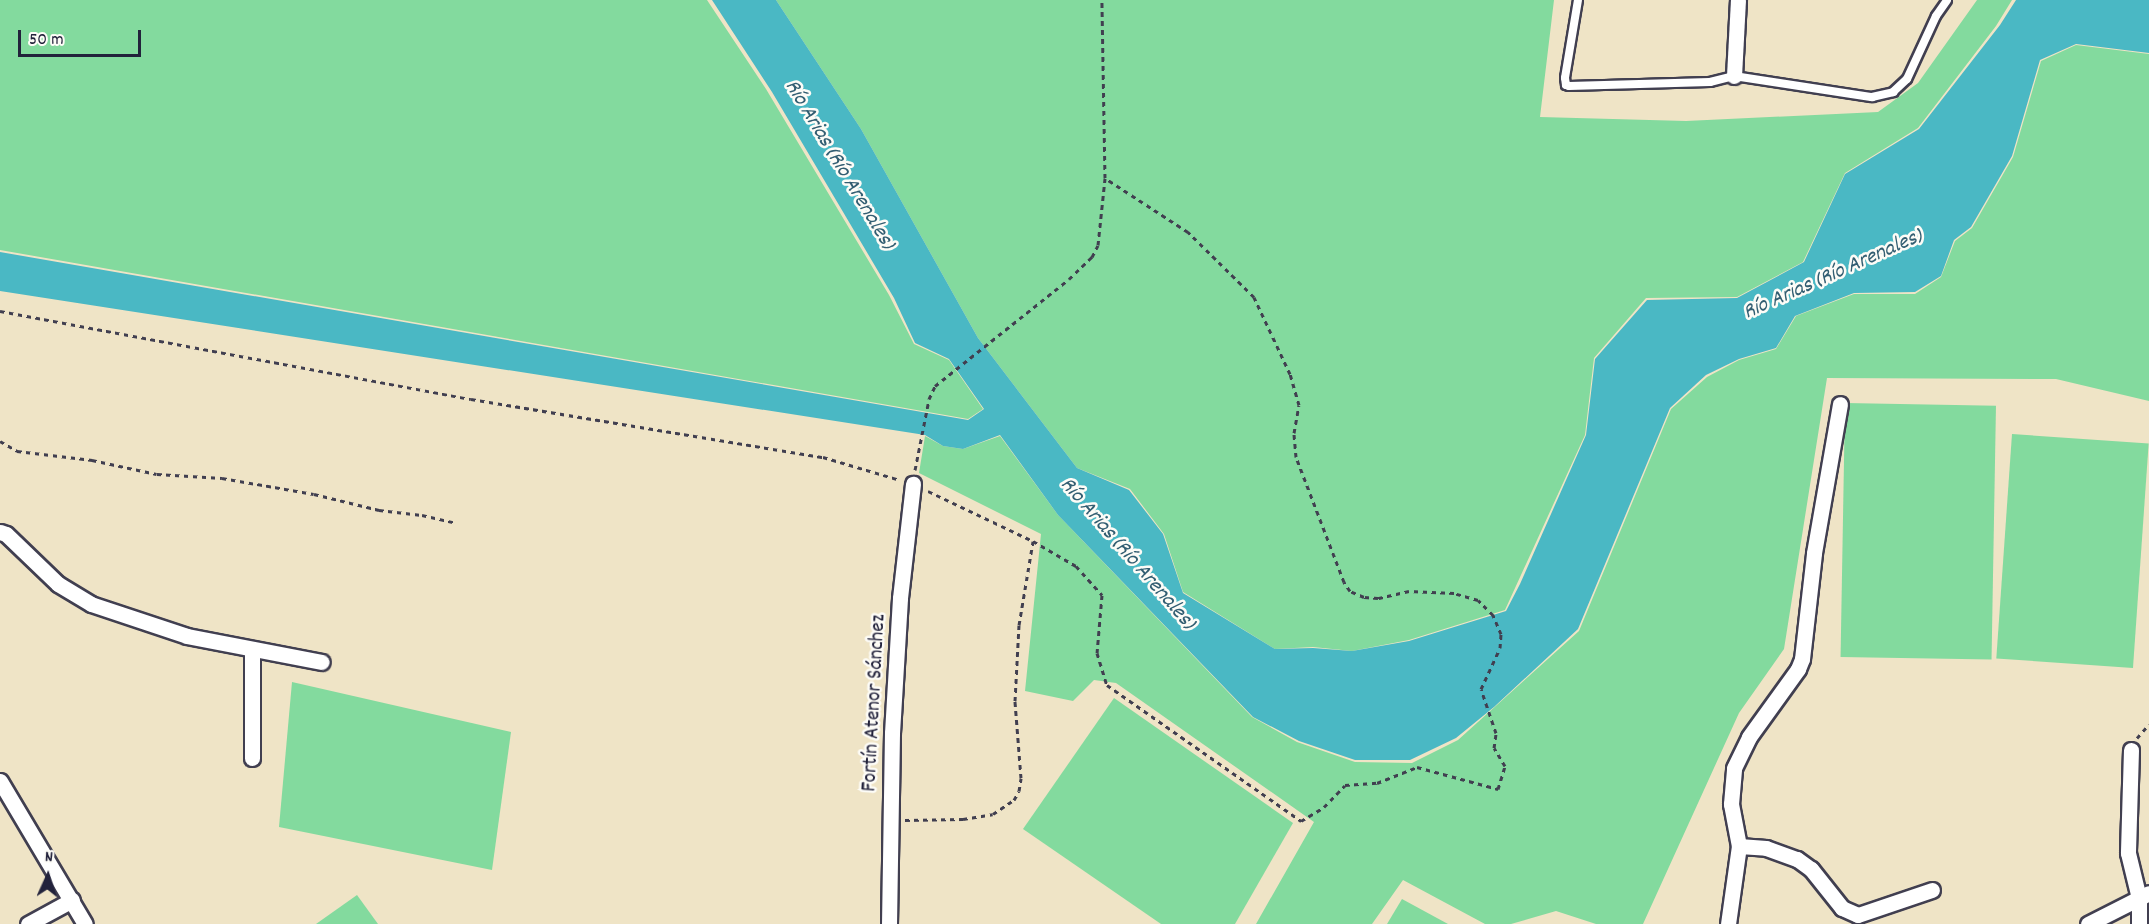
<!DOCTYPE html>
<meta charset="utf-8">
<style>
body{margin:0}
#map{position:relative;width:2149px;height:924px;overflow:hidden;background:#efe4c6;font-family:Dekko,sans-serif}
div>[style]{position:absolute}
.green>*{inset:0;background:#83da9e;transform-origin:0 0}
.water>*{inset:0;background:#4ab8c4}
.path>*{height:3px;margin-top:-1.5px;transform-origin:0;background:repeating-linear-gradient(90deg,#413f50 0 4.5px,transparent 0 9px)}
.roads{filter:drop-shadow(2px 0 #413f50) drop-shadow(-2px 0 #413f50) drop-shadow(0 2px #413f50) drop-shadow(0 -2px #413f50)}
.lane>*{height:8px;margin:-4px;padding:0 4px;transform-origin:4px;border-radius:4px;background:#fff}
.street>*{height:15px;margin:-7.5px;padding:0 7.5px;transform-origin:7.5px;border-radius:7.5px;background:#fff}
span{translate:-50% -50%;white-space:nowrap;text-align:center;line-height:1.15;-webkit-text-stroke:5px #fdfcf7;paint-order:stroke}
.street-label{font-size:21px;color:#22223b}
.water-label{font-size:22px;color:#325e72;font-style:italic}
.north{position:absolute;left:18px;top:846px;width:60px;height:60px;-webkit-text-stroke:4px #fdfcf7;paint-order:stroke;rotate:3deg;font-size:16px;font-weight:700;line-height:24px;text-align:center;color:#22223b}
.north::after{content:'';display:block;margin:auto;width:21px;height:27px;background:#22223b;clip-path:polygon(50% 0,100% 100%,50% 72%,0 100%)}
.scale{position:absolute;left:18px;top:30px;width:123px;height:27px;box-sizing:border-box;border:3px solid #22223b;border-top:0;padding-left:8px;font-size:18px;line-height:21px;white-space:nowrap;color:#22223b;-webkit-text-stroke:4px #fdfcf7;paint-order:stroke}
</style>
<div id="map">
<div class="green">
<div style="clip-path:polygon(0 0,707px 0,766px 89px,889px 295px,914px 344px,949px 360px,983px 409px,968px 419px,0 250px)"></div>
<div style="clip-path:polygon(776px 0,1554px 0,1540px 117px,1686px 121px,1878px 112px,1918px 83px,1977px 0,2012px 0,1996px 26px,1918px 128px,1845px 173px,1803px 262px,1737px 297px,1646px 298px,1594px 358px,1585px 435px,1505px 610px,1409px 640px,1352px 651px,1313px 647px,1275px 649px,1183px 592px,1164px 534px,1130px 489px,1077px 468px,978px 338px,861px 129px)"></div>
<div style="clip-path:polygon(2076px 45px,2149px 54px,2149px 401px,2056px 379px,1827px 378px,1784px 649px,1739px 713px,1643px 924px,1596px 924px,1556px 911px,1511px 924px,1485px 924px,1403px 880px,1372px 924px,1256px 924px,1314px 822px,1116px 683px,1094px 680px,1073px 701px,1025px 691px,1041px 534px,919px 473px,925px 436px,943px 446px,963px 449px,1000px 436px,1058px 515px,1252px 717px,1297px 742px,1355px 762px,1412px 763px,1458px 740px,1579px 631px,1671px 409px,1707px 377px,1739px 360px,1776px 349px,1796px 316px,1854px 294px,1915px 294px,1941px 277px,1955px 241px,1972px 228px,2013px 157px,2041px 61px)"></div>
<div style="left:1845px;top:403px;width:151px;height:254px;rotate:1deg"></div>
<div style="left:2012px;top:434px;width:137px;height:225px;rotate:4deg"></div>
<div style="clip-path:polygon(292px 682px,511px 732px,492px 870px,279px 827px)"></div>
<div style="clip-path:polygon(1114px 698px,1293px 823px,1235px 924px,1161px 924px,1023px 829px)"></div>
<div style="clip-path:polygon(357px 895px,378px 924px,316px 924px)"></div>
<div style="clip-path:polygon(1402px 899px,1448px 924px,1387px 924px)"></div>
</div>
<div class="water">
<div style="clip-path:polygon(712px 0,776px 0,861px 129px,978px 338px,1077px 468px,1129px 490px,1163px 534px,1183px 593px,1275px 649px,1313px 648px,1352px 651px,1409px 641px,1506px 611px,1520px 584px,1586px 435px,1595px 359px,1647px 300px,1737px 298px,1804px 262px,1845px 174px,1919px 129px,2000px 25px,2016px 0,2149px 0,2149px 53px,2076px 44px,2040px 60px,2012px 156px,1971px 227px,1954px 240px,1941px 276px,1915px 292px,1854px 293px,1795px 316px,1776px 348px,1739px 359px,1706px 375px,1670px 408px,1578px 629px,1494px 707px,1456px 738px,1410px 760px,1355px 760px,1299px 741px,1253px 717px,1058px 515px,1000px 435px,963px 449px,943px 446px,925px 435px,0 291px,0 252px,968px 420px,984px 409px,949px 359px,915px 343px,894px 298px,772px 92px)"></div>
</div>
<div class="path">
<div style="left:0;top:311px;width:479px;rotate:10.6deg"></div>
<div style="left:471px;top:399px;width:357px;rotate:9.4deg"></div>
<div style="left:823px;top:457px;width:80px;rotate:16.6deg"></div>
<div style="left:0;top:441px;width:20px;rotate:30deg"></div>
<div style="left:17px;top:451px;width:76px;rotate:6.8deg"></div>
<div style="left:92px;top:460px;width:66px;rotate:12.2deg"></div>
<div style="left:157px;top:474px;width:65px;rotate:3.5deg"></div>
<div style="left:222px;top:478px;width:93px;rotate:9.9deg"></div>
<div style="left:314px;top:494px;width:67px;rotate:13.8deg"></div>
<div style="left:379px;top:510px;width:43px;rotate:6.6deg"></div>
<div style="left:422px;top:515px;width:35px;rotate:13deg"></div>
<div style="left:915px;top:470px;width:72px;rotate:-78.8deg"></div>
<div style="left:929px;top:399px;width:14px;rotate:-65deg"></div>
<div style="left:935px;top:386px;width:171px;rotate:-38.6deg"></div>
<div style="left:1069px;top:279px;width:32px;rotate:-44deg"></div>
<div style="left:1092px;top:257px;width:13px;rotate:-63deg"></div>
<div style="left:1098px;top:245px;width:67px;rotate:-84deg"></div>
<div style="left:1105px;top:178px;width:178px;rotate:-91deg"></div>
<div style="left:928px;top:491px;width:116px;rotate:25.5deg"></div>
<div style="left:1033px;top:541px;width:50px;rotate:30.2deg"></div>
<div style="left:1076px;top:566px;width:39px;rotate:48deg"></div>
<div style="left:1102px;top:595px;width:58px;rotate:94.9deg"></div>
<div style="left:1097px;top:653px;width:34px;rotate:73deg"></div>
<div style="left:1107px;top:685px;width:237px;rotate:35deg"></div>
<div style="left:1301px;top:821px;width:27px;rotate:-31deg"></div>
<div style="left:1324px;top:807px;width:30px;rotate:-46deg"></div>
<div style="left:1345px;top:785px;width:32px;rotate:-4deg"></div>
<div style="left:1377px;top:783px;width:43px;rotate:-21.8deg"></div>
<div style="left:1417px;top:767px;width:84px;rotate:15.2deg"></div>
<div style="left:1498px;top:789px;width:24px;rotate:-73deg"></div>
<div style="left:1505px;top:766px;width:21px;rotate:-121deg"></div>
<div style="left:1494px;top:748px;width:15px;rotate:-82deg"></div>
<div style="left:1496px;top:733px;width:46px;rotate:-108.8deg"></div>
<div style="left:1481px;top:689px;width:45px;rotate:-65.1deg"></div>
<div style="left:1500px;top:648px;width:14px;rotate:-86deg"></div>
<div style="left:1501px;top:634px;width:21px;rotate:-113deg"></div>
<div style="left:1493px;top:615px;width:21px;rotate:-135deg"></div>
<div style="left:1478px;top:600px;width:25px;rotate:-164deg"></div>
<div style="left:1454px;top:593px;width:45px;rotate:-177.5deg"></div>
<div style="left:1409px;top:591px;width:32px;rotate:167deg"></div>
<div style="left:1378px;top:598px;width:14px;rotate:-176deg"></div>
<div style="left:1364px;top:597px;width:15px;rotate:-157deg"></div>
<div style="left:1350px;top:591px;width:11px;rotate:-124deg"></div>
<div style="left:1344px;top:582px;width:134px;rotate:-111deg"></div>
<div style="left:1296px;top:457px;width:24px;rotate:-95deg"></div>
<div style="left:1294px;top:433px;width:28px;rotate:-80deg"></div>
<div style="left:1299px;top:405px;width:32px;rotate:-106deg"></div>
<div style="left:1290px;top:374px;width:85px;rotate:-115.1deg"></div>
<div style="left:1254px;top:297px;width:93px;rotate:-135.4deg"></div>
<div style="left:1188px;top:232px;width:99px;rotate:-147deg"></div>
<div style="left:2137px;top:738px;width:18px;rotate:-49deg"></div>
<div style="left:905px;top:820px;width:58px;rotate:-1deg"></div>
<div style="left:963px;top:819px;width:30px;rotate:-9deg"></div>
<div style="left:993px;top:814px;width:25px;rotate:-34deg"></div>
<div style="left:1014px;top:800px;width:10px;rotate:-61deg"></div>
<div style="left:1019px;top:791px;width:13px;rotate:-81deg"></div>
<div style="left:1021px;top:778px;width:77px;rotate:-94.5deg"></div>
<div style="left:1015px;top:701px;width:76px;rotate:-87deg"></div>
<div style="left:1019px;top:625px;width:85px;rotate:-80.5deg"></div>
</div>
<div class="roads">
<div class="lane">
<div style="left:1578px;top:0;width:79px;rotate:99.5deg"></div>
<div style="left:1565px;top:78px;width:7px;rotate:82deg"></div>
<div style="left:1566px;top:85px;width:3px;rotate:18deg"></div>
<div style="left:1569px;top:86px;width:141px;rotate:-1.6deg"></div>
<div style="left:1710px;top:82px;width:25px;rotate:-14deg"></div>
<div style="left:1734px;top:76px;width:140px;rotate:8.7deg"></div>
<div style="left:1872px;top:97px;width:22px;rotate:-13deg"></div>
<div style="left:1893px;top:92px;width:19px;rotate:-43deg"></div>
<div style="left:1907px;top:79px;width:69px;rotate:-65.3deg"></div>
<div style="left:1936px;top:16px;width:19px;rotate:-55deg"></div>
</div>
<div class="street">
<div style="left:1734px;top:76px;width:76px;rotate:-87deg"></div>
<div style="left:0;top:532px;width:6px;rotate:18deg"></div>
<div style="left:6px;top:534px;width:72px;rotate:43.9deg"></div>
<div style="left:58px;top:584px;width:39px;rotate:31deg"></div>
<div style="left:91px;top:604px;width:101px;rotate:18.4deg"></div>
<div style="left:187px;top:636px;width:137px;rotate:10.9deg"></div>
<div style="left:2131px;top:750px;width:103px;rotate:91.7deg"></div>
<div style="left:2128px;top:853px;width:46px;rotate:76.3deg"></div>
<div style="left:2139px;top:898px;width:26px;rotate:90deg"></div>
<div style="left:252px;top:758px;width:108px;rotate:-90deg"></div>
<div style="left:0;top:781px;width:166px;rotate:59.3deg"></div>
<div style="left:1739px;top:846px;width:27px;rotate:4deg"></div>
<div style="left:1766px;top:848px;width:33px;rotate:20deg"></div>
<div style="left:1797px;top:859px;width:17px;rotate:36deg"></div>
<div style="left:1811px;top:869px;width:50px;rotate:51.5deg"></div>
<div style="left:1842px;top:908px;width:17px;rotate:24deg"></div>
<div style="left:1858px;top:915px;width:78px;rotate:-18.7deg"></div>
<div style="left:28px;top:924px;width:50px;rotate:-28.6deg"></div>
<div style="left:889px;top:924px;width:191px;rotate:-89.1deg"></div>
<div style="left:892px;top:733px;width:135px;rotate:-86.6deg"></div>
<div style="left:900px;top:598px;width:115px;rotate:-83.5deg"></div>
<div style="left:1728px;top:924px;width:79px;rotate:-82deg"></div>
<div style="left:1739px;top:846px;width:43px;rotate:-100.8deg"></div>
<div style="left:1731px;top:804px;width:36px;rotate:-85deg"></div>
<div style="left:1734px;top:768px;width:34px;rotate:-64deg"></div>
<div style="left:1749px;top:737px;width:84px;rotate:-54.2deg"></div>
<div style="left:1798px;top:669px;width:11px;rotate:-68deg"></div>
<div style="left:1802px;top:659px;width:107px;rotate:-83.5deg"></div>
<div style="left:1814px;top:553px;width:151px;rotate:-80.1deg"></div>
<div style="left:2088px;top:924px;width:68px;rotate:-26.9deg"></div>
</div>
</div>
<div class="street-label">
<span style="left:875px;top:703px;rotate:-87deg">Fortín Atenor Sánchez</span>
</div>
<div class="water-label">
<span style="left:839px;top:165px;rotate:59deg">Río Arias (Río Arenales)</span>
<span style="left:1833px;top:275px;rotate:-24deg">Río Arias (Río Arenales)</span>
<span style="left:1127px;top:554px;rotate:49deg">Río Arias (Río Arenales)</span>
</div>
<div class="north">N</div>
<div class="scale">50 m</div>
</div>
